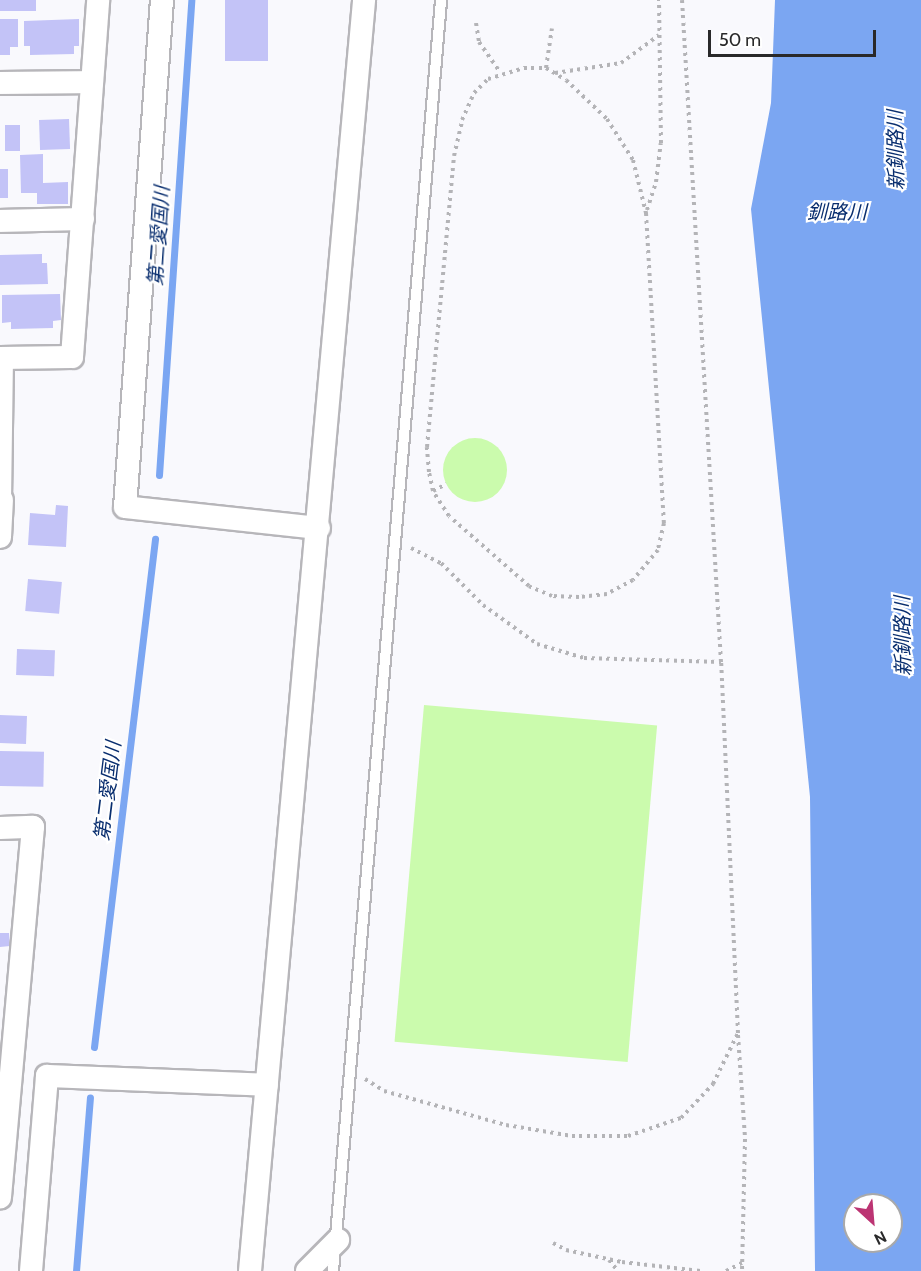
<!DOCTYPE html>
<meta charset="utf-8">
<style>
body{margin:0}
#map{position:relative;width:921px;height:1271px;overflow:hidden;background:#f9f9fd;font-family:Cabin,"Noto Sans JP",sans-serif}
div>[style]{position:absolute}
.green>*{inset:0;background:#cbfbad;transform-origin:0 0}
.round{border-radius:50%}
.water>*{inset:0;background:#7ba6f2}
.stream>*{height:7px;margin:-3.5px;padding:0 3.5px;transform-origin:3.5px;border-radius:3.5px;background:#7ba6f2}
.building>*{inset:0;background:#c3c3f7;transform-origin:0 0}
.path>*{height:4px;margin-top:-2px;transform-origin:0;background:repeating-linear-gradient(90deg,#b4b4b7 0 3px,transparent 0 7.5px)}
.roads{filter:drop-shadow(2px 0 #b7b6ba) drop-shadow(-2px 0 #b7b6ba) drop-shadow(0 2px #b7b6ba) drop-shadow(0 -2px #b7b6ba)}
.service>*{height:10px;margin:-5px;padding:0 5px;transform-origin:5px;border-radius:5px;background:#fff}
.minor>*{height:22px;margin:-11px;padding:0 11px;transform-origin:11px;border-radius:11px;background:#fff}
span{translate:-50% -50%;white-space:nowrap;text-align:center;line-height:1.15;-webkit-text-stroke:4.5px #fff;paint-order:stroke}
.water-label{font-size:20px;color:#092e6f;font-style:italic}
.north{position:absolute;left:843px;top:1193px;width:60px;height:60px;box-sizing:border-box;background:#fff;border:2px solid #a9a9aa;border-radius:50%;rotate:154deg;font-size:16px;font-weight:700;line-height:24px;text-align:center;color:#29292a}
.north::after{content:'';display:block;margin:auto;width:21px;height:27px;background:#bc3473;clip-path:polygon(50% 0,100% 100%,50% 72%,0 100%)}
.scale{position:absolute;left:708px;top:30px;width:168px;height:27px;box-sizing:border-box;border:3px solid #29292a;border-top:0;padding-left:8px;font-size:18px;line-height:21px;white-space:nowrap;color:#29292a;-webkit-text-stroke:4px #fff;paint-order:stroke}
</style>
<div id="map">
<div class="green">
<div class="round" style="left:443px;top:438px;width:64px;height:64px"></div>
<div style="left:424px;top:705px;width:234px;height:338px;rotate:5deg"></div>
</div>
<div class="water">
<div style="clip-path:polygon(evenodd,775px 0,921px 0,921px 1271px,815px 1271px,810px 797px,751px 209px,771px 103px,775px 0,855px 1205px,891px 1205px,891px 1241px,855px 1241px,855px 1205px)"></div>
</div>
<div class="stream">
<div style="left:159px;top:475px;width:476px;rotate:-86.1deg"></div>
<div style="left:94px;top:1047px;width:512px;rotate:-83.15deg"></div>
<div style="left:76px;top:1271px;width:174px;rotate:-85.4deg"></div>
</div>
<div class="building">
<div style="left:0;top:0;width:36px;height:11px"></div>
<div style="left:225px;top:0;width:43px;height:61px"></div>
<div style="clip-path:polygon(0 19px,18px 19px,18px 47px,10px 47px,10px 55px,0 55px)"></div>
<div style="clip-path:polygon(79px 19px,79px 46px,74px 46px,74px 54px,30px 55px,30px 46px,24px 46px,24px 21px)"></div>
<div style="left:69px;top:119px;width:30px;height:30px;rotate:88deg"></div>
<div style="left:5px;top:125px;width:15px;height:26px"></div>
<div style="clip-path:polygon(43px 154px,43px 183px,68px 182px,68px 204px,37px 204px,37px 193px,21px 193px,20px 155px)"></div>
<div style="left:0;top:169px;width:8px;height:29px"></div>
<div style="clip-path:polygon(42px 254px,42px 263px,47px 263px,48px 284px,0 285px,0 255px)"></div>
<div style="clip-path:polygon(60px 294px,61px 320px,53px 321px,53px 328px,11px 329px,11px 322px,2px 323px,2px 295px)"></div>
<div style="clip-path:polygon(56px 505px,68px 506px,66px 547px,28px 545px,30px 513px,55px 515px)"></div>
<div style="left:28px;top:579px;width:34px;height:32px;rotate:5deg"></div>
<div style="left:17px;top:649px;width:38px;height:26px;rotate:2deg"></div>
<div style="left:0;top:715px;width:27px;height:28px;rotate:2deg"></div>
<div style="left:0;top:751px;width:44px;height:35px;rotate:1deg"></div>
<div style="clip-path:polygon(0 933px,9px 933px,10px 946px,0 947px)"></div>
</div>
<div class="path">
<div style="left:476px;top:23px;width:19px;rotate:81deg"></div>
<div style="left:479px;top:42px;width:37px;rotate:55deg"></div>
<div style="left:524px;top:68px;width:22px"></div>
<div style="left:546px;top:68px;width:23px;rotate:31deg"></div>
<div style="left:566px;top:80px;width:57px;rotate:43.6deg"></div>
<div style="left:607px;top:119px;width:49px;rotate:57.6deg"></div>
<div style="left:633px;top:160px;width:55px;rotate:76.2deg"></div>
<div style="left:646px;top:213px;width:311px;rotate:86.7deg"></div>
<div style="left:664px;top:523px;width:28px;rotate:103deg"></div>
<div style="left:658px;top:550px;width:39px;rotate:130deg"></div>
<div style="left:633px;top:580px;width:30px;rotate:152deg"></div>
<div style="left:607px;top:594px;width:28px;rotate:174deg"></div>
<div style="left:579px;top:597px;width:27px;rotate:-178deg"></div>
<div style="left:552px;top:596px;width:25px;rotate:-157deg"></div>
<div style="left:529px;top:586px;width:106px;rotate:-138.8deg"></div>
<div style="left:449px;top:516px;width:30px;rotate:-123deg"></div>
<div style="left:433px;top:491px;width:19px;rotate:-102deg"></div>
<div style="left:429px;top:472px;width:25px;rotate:-95deg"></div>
<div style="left:427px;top:447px;width:292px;rotate:-84.7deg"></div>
<div style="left:454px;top:156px;width:37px;rotate:-77deg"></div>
<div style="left:462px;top:120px;width:30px;rotate:-66deg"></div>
<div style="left:474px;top:93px;width:20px;rotate:-45deg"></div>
<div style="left:488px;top:79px;width:38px;rotate:-17deg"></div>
<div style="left:546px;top:68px;width:40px;rotate:-81.5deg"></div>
<div style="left:555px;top:73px;width:67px;rotate:-8.6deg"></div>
<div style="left:621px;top:63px;width:47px;rotate:-36.4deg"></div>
<div style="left:647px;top:210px;width:29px;rotate:-72deg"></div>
<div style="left:656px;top:182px;width:39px;rotate:-83deg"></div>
<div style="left:661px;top:143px;width:143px;rotate:-90.8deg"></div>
<div style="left:433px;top:491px;width:15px;rotate:-28deg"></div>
<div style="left:411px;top:548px;width:34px;rotate:27deg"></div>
<div style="left:441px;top:563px;width:59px;rotate:45deg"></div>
<div style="left:483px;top:605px;width:67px;rotate:35.8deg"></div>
<div style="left:537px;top:644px;width:49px;rotate:16.6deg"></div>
<div style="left:584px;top:658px;width:137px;rotate:1.7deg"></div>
<div style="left:738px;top:1035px;width:104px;rotate:86.1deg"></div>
<div style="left:745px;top:1139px;width:132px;rotate:91.3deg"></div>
<div style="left:365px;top:1079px;width:22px;rotate:32deg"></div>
<div style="left:384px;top:1091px;width:127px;rotate:15.6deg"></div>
<div style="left:506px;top:1125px;width:67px;rotate:9.5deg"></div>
<div style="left:572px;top:1136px;width:56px"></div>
<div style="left:628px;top:1136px;width:56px;rotate:-18.8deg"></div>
<div style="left:681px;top:1118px;width:47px;rotate:-46.7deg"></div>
<div style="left:713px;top:1084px;width:57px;rotate:-63.9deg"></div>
<div style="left:738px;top:1033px;width:371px;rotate:-92.6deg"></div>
<div style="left:721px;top:662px;width:663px;rotate:-93.37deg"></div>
<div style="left:553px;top:1243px;width:15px;rotate:28deg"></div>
<div style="left:566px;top:1250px;width:57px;rotate:12.1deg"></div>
<div style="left:622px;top:1262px;width:79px;rotate:6.6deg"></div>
<div style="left:609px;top:1260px;width:14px;rotate:51deg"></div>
<div style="left:726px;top:1271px;width:18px;rotate:-27deg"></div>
</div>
<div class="roads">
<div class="service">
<div style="left:333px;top:1271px;width:1276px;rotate:-85.14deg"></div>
</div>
<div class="minor">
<div style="left:162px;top:0;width:508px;rotate:94.17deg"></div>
<div style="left:125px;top:507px;width:195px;rotate:6.2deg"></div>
<div style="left:0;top:83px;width:91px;rotate:-0.6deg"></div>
<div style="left:0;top:221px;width:83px;rotate:-1.4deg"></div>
<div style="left:0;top:358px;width:72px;rotate:-0.8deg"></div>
<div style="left:72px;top:357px;width:358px;rotate:-85.8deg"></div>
<div style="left:0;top:500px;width:142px;rotate:-89.2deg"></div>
<div style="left:0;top:537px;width:37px;rotate:-87deg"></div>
<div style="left:0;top:828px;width:33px;rotate:-2deg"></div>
<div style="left:33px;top:827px;width:372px;rotate:95.1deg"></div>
<div style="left:31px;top:1271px;width:196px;rotate:-85.3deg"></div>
<div style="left:47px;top:1076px;width:220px;rotate:2.3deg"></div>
<div style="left:250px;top:1271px;width:1276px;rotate:-84.87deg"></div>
<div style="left:307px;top:1271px;width:44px;rotate:-45deg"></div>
</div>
</div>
<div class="water-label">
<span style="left:896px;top:150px;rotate:-91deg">新釧路川</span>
<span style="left:837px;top:212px">釧路川</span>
<span style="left:159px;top:236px;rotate:-86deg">第二愛国川</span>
<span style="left:903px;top:636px;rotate:-91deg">新釧路川</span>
<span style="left:108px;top:791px;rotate:-83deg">第二愛国川</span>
</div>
<div class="north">N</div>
<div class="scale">50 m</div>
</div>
